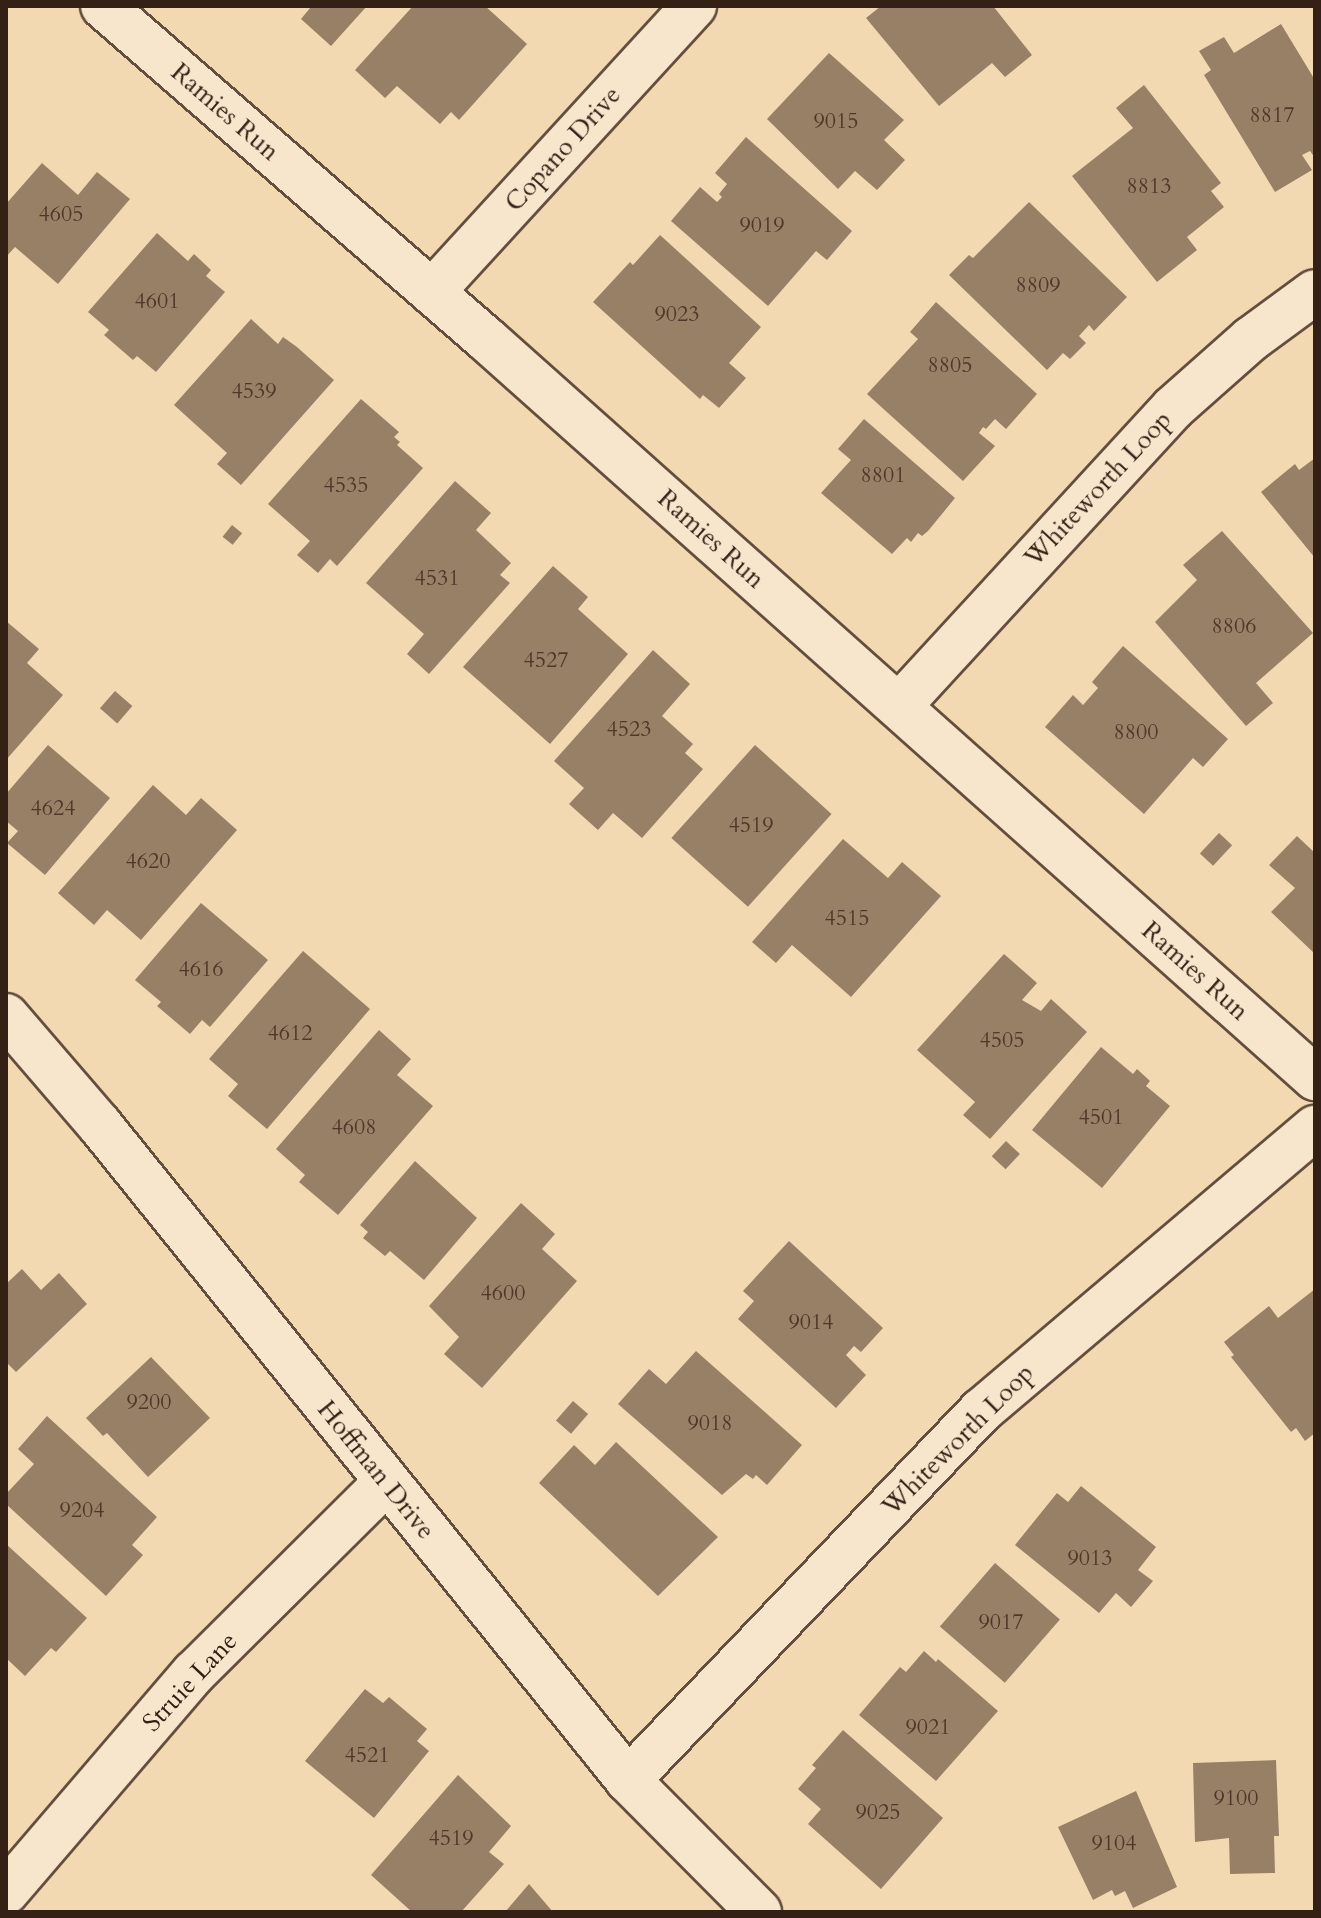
<!DOCTYPE html>
<style>
body{margin:0}
#map{position:relative;width:1321px;height:1918px;overflow:hidden;background:#f3d9b1;font-family:Cardo,serif}
div>[style]{position:absolute}
.building>*{inset:0;background:#988067;transform-origin:0 0}
.roads{filter:drop-shadow(2px 0 #644e3d) drop-shadow(-2px 0 #644e3d) drop-shadow(0 2px #644e3d) drop-shadow(0 -2px #644e3d)}
.minor>*{height:44px;margin:-22px;padding:0 22px;transform-origin:22px;border-radius:22px;background:#f7e6cc}
span{translate:-50% -50%;white-space:nowrap;text-align:center;line-height:1.15;-webkit-text-stroke:6px #f7e6cc;paint-order:stroke}
.number-label{font-size:22px;color:#4e382a}
.number-label span{-webkit-text-stroke-width:0}
.street-label{font-size:26px;color:#352016}
.frame{position:absolute;inset:0;border:8px solid #352016;pointer-events:none}
</style>
<div id="map">
<div class="building">
<div style="clip-path:polygon(308px 6px,367px 6px,331px 46px,301px 19px,310px 8px)"></div>
<div style="clip-path:polygon(413px 6px,485px 6px,527px 44px,459px 120px,451px 112px,440px 124px,397px 86px,385px 98px,355px 70px)"></div>
<div style="clip-path:polygon(881px 6px,993px 6px,1032px 55px,1005px 77px,992px 63px,939px 106px,866px 18px)"></div>
<div style="clip-path:polygon(1281px 24px,1315px 80px,1315px 158px,1310px 151px,1302px 155px,1312px 170px,1275px 192px,1204px 75px,1211px 70px,1199px 51px,1224px 37px,1234px 53px)"></div>
<div style="clip-path:polygon(829px 53px,904px 120px,884px 140px,905px 160px,877px 190px,855px 171px,838px 189px,767px 119px)"></div>
<div style="clip-path:polygon(1144px 85px,1221px 183px,1211px 191px,1224px 207px,1187px 237px,1197px 250px,1157px 282px,1072px 176px,1133px 128px,1116px 108px)"></div>
<div style="clip-path:polygon(746px 137px,852px 231px,827px 260px,816px 251px,768px 306px,671px 221px,700px 187px,717px 202px,722px 197px,719px 194px,727px 184px,715px 173px)"></div>
<div style="clip-path:polygon(42px 163px,78px 195px,97px 172px,130px 199px,58px 284px,15px 247px,6px 257px,6px 204px)"></div>
<div style="clip-path:polygon(1029px 202px,1127px 297px,1094px 331px,1089px 325px,1079px 336px,1086px 343px,1070px 359px,1063px 353px,1047px 370px,949px 275px,969px 255px,973px 258px)"></div>
<div style="clip-path:polygon(157px 233px,188px 261px,194px 254px,211px 270px,206px 276px,225px 292px,156px 372px,137px 356px,133px 360px,104px 335px,109px 330px,88px 312px)"></div>
<div style="clip-path:polygon(660px 235px,761px 327px,729px 363px,746px 378px,719px 408px,703px 395px,700px 399px,593px 302px,630px 262px,633px 265px)"></div>
<div style="clip-path:polygon(936px 302px,1037px 394px,1006px 429px,995px 419px,986px 429px,983px 427px,979px 433px,995px 446px,963px 481px,867px 394px,918px 339px,910px 332px)"></div>
<div style="clip-path:polygon(251px 319px,278px 344px,283px 337px,297px 347px,334px 380px,241px 485px,217px 464px,227px 453px,174px 405px)"></div>
<div style="clip-path:polygon(361px 399px,399px 432px,394px 437px,400px 442px,397px 445px,423px 468px,337px 566px,330px 559px,318px 573px,297px 555px,310px 541px,268px 504px)"></div>
<div style="clip-path:polygon(864px 419px,955px 498px,928px 531px,922px 536px,918px 533px,911px 542px,907px 538px,892px 554px,821px 493px,851px 460px,838px 449px)"></div>
<div style="clip-path:polygon(1315px 458px,1315px 558px,1261px 492px,1295px 464px,1299px 470px)"></div>
<div style="clip-path:polygon(455px 481px,491px 513px,476px 530px,511px 563px,500px 575px,510px 583px,429px 674px,407px 654px,424px 634px,366px 583px)"></div>
<div style="left:232px;top:525px;width:13px;height:15px;rotate:39deg"></div>
<div style="clip-path:polygon(1222px 531px,1313px 633px,1256px 683px,1273px 703px,1246px 726px,1155px 622px,1197px 580px,1183px 565px)"></div>
<div style="clip-path:polygon(553px 566px,588px 597px,578px 609px,628px 654px,550px 744px,463px 667px)"></div>
<div style="clip-path:polygon(6px 621px,39px 649px,27px 663px,63px 695px,6px 760px)"></div>
<div style="clip-path:polygon(1123px 646px,1228px 739px,1203px 767px,1193px 758px,1144px 814px,1045px 727px,1073px 695px,1083px 705px,1098px 688px,1092px 682px)"></div>
<div style="clip-path:polygon(653px 650px,690px 684px,662px 716px,693px 744px,685px 753px,703px 769px,642px 838px,613px 813px,598px 830px,569px 804px,584px 788px,554px 761px)"></div>
<div style="left:115px;top:691px;width:23px;height:23px;rotate:41deg"></div>
<div style="clip-path:polygon(48px 745px,110px 798px,45px 875px,7px 843px,18px 831px,6px 821px,6px 794px)"></div>
<div style="left:755px;top:745px;width:103px;height:125px;rotate:42deg"></div>
<div style="clip-path:polygon(153px 785px,186px 815px,201px 798px,237px 830px,141px 940px,107px 910px,94px 925px,58px 893px)"></div>
<div style="left:1219px;top:833px;width:18px;height:28px;rotate:43deg"></div>
<div style="clip-path:polygon(1297px 836px,1315px 853px,1315px 954px,1271px 912px,1295px 888px,1269px 865px)"></div>
<div style="clip-path:polygon(843px 839px,888px 878px,902px 862px,941px 896px,851px 997px,792px 945px,776px 963px,752px 942px)"></div>
<div style="clip-path:polygon(201px 903px,268px 960px,210px 1027px,202px 1020px,190px 1034px,157px 1006px,161px 1002px,135px 980px)"></div>
<div style="clip-path:polygon(303px 951px,370px 1009px,267px 1129px,228px 1096px,238px 1084px,209px 1059px)"></div>
<div style="clip-path:polygon(1004px 954px,1037px 983px,1022px 1000px,1041px 1011px,1051px 999px,1087px 1032px,990px 1139px,963px 1115px,975px 1102px,917px 1050px)"></div>
<div style="clip-path:polygon(379px 1030px,411px 1059px,397px 1075px,433px 1106px,338px 1215px,299px 1182px,305px 1175px,276px 1149px)"></div>
<div style="clip-path:polygon(1101px 1047px,1133px 1074px,1137px 1069px,1150px 1081px,1146px 1086px,1170px 1106px,1102px 1188px,1032px 1130px)"></div>
<div style="left:1006px;top:1141px;width:19px;height:21px;rotate:43deg"></div>
<div style="clip-path:polygon(415px 1161px,477px 1218px,424px 1280px,390px 1251px,385px 1256px,363px 1238px,368px 1232px,360px 1225px)"></div>
<div style="clip-path:polygon(521px 1203px,555px 1234px,542px 1249px,577px 1281px,482px 1388px,444px 1354px,459px 1337px,429px 1306px)"></div>
<div style="clip-path:polygon(789px 1241px,883px 1328px,861px 1352px,854px 1346px,846px 1355px,866px 1375px,836px 1408px,738px 1319px,754px 1301px,743px 1291px)"></div>
<div style="clip-path:polygon(22px 1269px,41px 1290px,59px 1273px,87px 1304px,16px 1372px,6px 1362px,6px 1284px)"></div>
<div style="clip-path:polygon(1315px 1289px,1315px 1433px,1305px 1441px,1296px 1428px,1291px 1432px,1231px 1357px,1234px 1355px,1224px 1342px,1269px 1306px,1278px 1318px)"></div>
<div style="clip-path:polygon(696px 1351px,802px 1445px,767px 1485px,756px 1475px,753px 1479px,746px 1474px,722px 1495px,618px 1404px,649px 1369px,666px 1384px)"></div>
<div style="clip-path:polygon(151px 1357px,210px 1418px,148px 1477px,107px 1433px,103px 1436px,86px 1418px)"></div>
<div style="left:573px;top:1401px;width:20px;height:26px;rotate:41deg"></div>
<div style="clip-path:polygon(47px 1416px,157px 1517px,132px 1545px,143px 1555px,106px 1596px,6px 1504px,6px 1494px,34px 1464px,18px 1449px)"></div>
<div style="clip-path:polygon(616px 1442px,718px 1537px,658px 1596px,539px 1483px,574px 1445px,595px 1465px)"></div>
<div style="clip-path:polygon(1081px 1486px,1156px 1547px,1138px 1570px,1153px 1581px,1131px 1607px,1116px 1593px,1099px 1613px,1015px 1545px,1057px 1493px,1068px 1502px)"></div>
<div style="clip-path:polygon(6px 1544px,87px 1618px,56px 1652px,51px 1648px,25px 1676px,6px 1658px)"></div>
<div style="left:995px;top:1563px;width:86px;height:84px;rotate:41deg"></div>
<div style="clip-path:polygon(924px 1651px,936px 1662px,938px 1659px,998px 1711px,936px 1781px,859px 1715px,900px 1667px,906px 1672px)"></div>
<div style="clip-path:polygon(365px 1689px,383px 1703px,389px 1697px,427px 1729px,417px 1741px,429px 1751px,374px 1818px,305px 1761px)"></div>
<div style="clip-path:polygon(843px 1730px,943px 1818px,881px 1889px,808px 1824px,821px 1809px,798px 1789px,816px 1768px,812px 1765px)"></div>
<div style="clip-path:polygon(1276px 1760px,1279px 1836px,1274px 1836px,1275px 1873px,1230px 1874px,1229px 1838px,1195px 1842px,1193px 1763px)"></div>
<div style="clip-path:polygon(458px 1775px,511px 1826px,489px 1852px,504px 1864px,461px 1912px,412px 1912px,371px 1875px)"></div>
<div style="clip-path:polygon(1136px 1791px,1177px 1887px,1133px 1908px,1125px 1891px,1115px 1896px,1112px 1890px,1093px 1900px,1058px 1827px)"></div>
<div style="clip-path:polygon(529px 1884px,553px 1912px,505px 1912px)"></div>
</div>
<div class="roads">
<div class="minor">
<div style="left:103px;top:6px;width:508px;rotate:41.01deg"></div>
<div style="left:486px;top:339px;width:1111px;rotate:41.71deg"></div>
<div style="left:432px;top:292px;width:388px;rotate:-47.5deg"></div>
<div style="left:899px;top:706px;width:405px;rotate:-47.4deg"></div>
<div style="left:1173px;top:408px;width:104px;rotate:-41.5deg"></div>
<div style="left:1251px;top:339px;width:79px;rotate:-36.3deg"></div>
<div style="left:6px;top:1016px;width:143px;rotate:49.3deg"></div>
<div style="left:99px;top:1124px;width:843px;rotate:51.12deg"></div>
<div style="left:628px;top:1780px;width:186px;rotate:45.2deg"></div>
<div style="left:628px;top:1780px;width:511px;rotate:-46.27deg"></div>
<div style="left:981px;top:1411px;width:438px;rotate:-40.3deg"></div>
<div style="left:6px;top:1892px;width:289px;rotate:-49.4deg"></div>
<div style="left:194px;top:1673px;width:269px;rotate:-44.8deg"></div>
</div>
</div>
<div class="number-label">
<span style="left:1272px;top:116px">8817</span>
<span style="left:836px;top:122px">9015</span>
<span style="left:1149px;top:187px">8813</span>
<span style="left:61px;top:215px">4605</span>
<span style="left:762px;top:226px">9019</span>
<span style="left:1038px;top:286px">8809</span>
<span style="left:157px;top:302px">4601</span>
<span style="left:677px;top:315px">9023</span>
<span style="left:950px;top:366px">8805</span>
<span style="left:254px;top:392px">4539</span>
<span style="left:883px;top:476px">8801</span>
<span style="left:346px;top:486px">4535</span>
<span style="left:437px;top:579px">4531</span>
<span style="left:1234px;top:627px">8806</span>
<span style="left:546px;top:661px">4527</span>
<span style="left:629px;top:730px">4523</span>
<span style="left:1136px;top:733px">8800</span>
<span style="left:53px;top:809px">4624</span>
<span style="left:751px;top:826px">4519</span>
<span style="left:148px;top:862px">4620</span>
<span style="left:847px;top:919px">4515</span>
<span style="left:201px;top:970px">4616</span>
<span style="left:290px;top:1034px">4612</span>
<span style="left:1002px;top:1041px">4505</span>
<span style="left:1101px;top:1118px">4501</span>
<span style="left:354px;top:1128px">4608</span>
<span style="left:503px;top:1294px">4600</span>
<span style="left:811px;top:1323px">9014</span>
<span style="left:149px;top:1403px">9200</span>
<span style="left:710px;top:1424px">9018</span>
<span style="left:82px;top:1511px">9204</span>
<span style="left:1090px;top:1559px">9013</span>
<span style="left:1001px;top:1623px">9017</span>
<span style="left:928px;top:1728px">9021</span>
<span style="left:367px;top:1756px">4521</span>
<span style="left:1236px;top:1799px">9100</span>
<span style="left:878px;top:1813px">9025</span>
<span style="left:451px;top:1839px">4519</span>
<span style="left:1114px;top:1844px">9104</span>
</div>
<div class="street-label">
<span style="left:225px;top:112px;rotate:41deg">Ramies Run</span>
<span style="left:563px;top:149px;rotate:-48deg">Copano Drive</span>
<span style="left:1098px;top:489px;rotate:-47deg">Whiteworth Loop</span>
<span style="left:711px;top:539px;rotate:42deg">Ramies Run</span>
<span style="left:1195px;top:971px;rotate:42deg">Ramies Run</span>
<span style="left:958px;top:1440px;rotate:-45deg">Whiteworth Loop</span>
<span style="left:376px;top:1470px;rotate:51deg">Hoffman Drive</span>
<span style="left:190px;top:1682px;rotate:-47deg">Struie Lane</span>
</div>
<div class="frame"></div>
</div>
